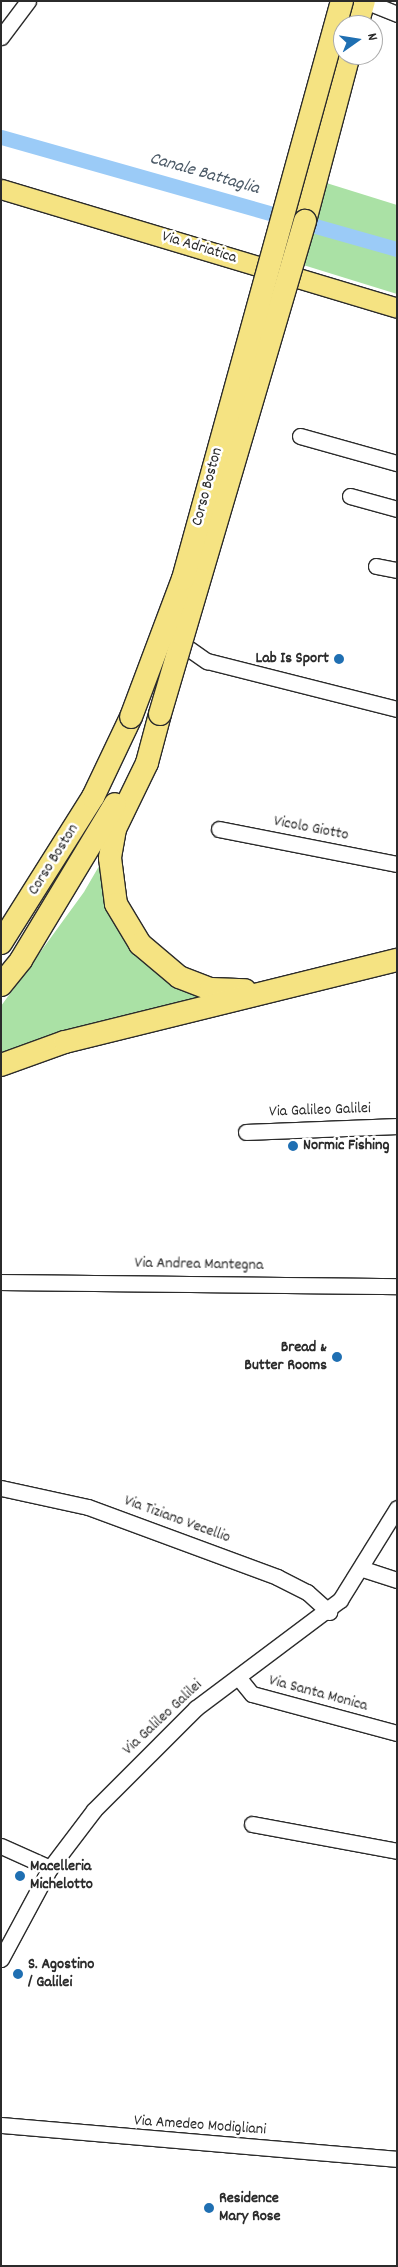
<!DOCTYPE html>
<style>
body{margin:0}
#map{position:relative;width:398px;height:2267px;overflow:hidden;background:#fff;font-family:Dekko,sans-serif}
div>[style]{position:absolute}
.green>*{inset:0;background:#aae1a5}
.canal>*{height:15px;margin:-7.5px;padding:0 7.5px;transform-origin:7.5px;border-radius:7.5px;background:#9bcbf7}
.roads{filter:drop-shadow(1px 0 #2b2b2b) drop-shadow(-1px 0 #2b2b2b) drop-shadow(0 1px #2b2b2b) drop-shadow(0 -1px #2b2b2b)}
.minor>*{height:15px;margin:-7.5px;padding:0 7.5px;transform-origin:7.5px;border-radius:7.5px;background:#fff}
.major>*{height:19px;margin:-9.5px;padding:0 9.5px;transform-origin:9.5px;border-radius:9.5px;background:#f5e382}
.highway>*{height:22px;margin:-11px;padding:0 11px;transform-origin:11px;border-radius:11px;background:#f5e382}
.bridges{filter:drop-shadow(1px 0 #2b2b2b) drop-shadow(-1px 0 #2b2b2b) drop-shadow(0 1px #2b2b2b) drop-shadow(0 -1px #2b2b2b)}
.highway-bridge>*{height:22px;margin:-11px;padding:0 11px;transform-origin:11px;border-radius:11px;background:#f5e382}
.dots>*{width:14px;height:14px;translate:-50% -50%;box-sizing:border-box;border:2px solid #fff;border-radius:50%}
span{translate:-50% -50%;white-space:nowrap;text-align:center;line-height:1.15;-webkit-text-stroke:5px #fff;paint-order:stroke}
.street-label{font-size:16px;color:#2b2b2b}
.poi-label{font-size:16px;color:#2b2b2b;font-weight:700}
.right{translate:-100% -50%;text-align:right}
.left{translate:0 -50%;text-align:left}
.water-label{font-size:18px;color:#4d5b68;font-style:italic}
.frame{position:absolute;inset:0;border:2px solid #2b2b2b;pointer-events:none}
.north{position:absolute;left:333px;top:15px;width:50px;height:50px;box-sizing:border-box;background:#fff;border:1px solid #aaa;border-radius:50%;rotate:77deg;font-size:14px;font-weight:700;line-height:20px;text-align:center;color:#2b2b2b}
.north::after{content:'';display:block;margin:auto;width:18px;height:22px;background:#1f6fb2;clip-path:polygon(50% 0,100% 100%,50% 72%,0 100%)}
</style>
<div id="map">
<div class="green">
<div style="clip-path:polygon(320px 181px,397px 205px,397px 294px,300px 264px)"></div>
<div style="clip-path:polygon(106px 854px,107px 879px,178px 978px,270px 992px,1px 1061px,1px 1006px,84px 892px)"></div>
</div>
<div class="canal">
<div style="left:1px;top:137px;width:412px;rotate:15.8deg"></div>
</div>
<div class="roads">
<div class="minor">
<div style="left:365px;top:1px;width:35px;rotate:22deg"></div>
<div style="left:1px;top:37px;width:45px;rotate:-53.1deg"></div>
<div style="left:300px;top:436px;width:101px;rotate:15.6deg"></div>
<div style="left:350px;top:496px;width:49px;rotate:15.5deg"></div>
<div style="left:376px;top:566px;width:21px;rotate:11deg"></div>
<div style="left:175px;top:639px;width:39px;rotate:35deg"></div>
<div style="left:207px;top:661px;width:196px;rotate:14.2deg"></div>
<div style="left:219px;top:829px;width:181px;rotate:11.1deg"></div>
<div style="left:246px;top:1132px;width:151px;rotate:-2.3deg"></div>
<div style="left:1px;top:1282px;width:396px;rotate:0.6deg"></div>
<div style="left:1px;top:1488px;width:89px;rotate:12.3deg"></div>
<div style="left:88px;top:1507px;width:202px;rotate:20.3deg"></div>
<div style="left:277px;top:1577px;width:34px;rotate:27deg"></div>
<div style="left:307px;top:1592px;width:30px;rotate:42deg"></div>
<div style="left:363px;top:1569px;width:36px;rotate:18deg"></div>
<div style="left:238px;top:1677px;width:22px;rotate:51deg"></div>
<div style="left:252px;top:1694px;width:150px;rotate:15.1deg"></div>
<div style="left:252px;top:1824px;width:147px;rotate:10.5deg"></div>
<div style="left:1px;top:1846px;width:54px;rotate:24.2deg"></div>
<div style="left:1px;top:1959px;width:103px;rotate:-61.7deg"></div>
<div style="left:50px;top:1868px;width:73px;rotate:-52.8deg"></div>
<div style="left:94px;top:1810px;width:144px;rotate:-45deg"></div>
<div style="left:196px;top:1708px;width:180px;rotate:-36.9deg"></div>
<div style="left:340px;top:1600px;width:108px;rotate:-58.2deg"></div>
<div style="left:1px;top:2125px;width:397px;rotate:4.9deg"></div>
</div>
<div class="major">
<div style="left:1px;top:189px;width:413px;rotate:16.7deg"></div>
</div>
<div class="highway">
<div style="left:357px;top:25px;width:25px;rotate:-74deg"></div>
<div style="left:305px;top:221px;width:172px;rotate:-75.2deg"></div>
<div style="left:160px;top:714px;width:51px;rotate:104.9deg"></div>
<div style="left:147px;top:763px;width:73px;rotate:115.9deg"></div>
<div style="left:115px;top:829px;width:29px;rotate:100deg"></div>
<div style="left:110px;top:858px;width:46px;rotate:82.6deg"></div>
<div style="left:116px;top:904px;width:47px;rotate:59deg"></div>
<div style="left:140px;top:944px;width:51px;rotate:40.2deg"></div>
<div style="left:179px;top:977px;width:34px;rotate:21deg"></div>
<div style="left:211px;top:989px;width:34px;rotate:2deg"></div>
<div style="left:1px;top:943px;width:173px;rotate:-57.8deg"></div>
<div style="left:93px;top:797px;width:89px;rotate:-64.6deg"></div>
<div style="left:1px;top:985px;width:32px;rotate:-51deg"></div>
<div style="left:21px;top:960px;width:182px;rotate:-58.9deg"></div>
<div style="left:1px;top:1065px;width:68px;rotate:-19.8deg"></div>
<div style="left:65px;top:1042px;width:342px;rotate:-13.9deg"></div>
</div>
</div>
<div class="bridges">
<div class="highway-bridge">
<div style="left:160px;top:714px;width:514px;rotate:-73.61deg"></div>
<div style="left:131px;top:717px;width:147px;rotate:-69.4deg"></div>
<div style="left:183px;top:579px;width:599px;rotate:-74.62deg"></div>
</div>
</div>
<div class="dots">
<div style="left:339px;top:659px;background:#1f6fb2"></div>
<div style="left:293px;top:1146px;background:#1f6fb2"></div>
<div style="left:337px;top:1357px;background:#1f6fb2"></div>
<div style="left:20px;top:1876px;background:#1f6fb2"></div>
<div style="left:18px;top:1974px;background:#1f6fb2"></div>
<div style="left:209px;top:2208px;background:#1f6fb2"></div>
</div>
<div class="street-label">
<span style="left:199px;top:248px;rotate:17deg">Via Adriatica</span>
<span style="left:208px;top:487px;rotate:-75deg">Corso Boston</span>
<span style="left:311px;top:829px;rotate:11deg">Vicolo Giotto</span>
<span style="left:54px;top:860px;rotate:-58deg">Corso Boston</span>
<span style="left:320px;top:1111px;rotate:-2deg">Via Galileo Galilei</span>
<span style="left:199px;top:1265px;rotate:1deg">Via Andrea Mantegna</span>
<span style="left:177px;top:1520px;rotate:20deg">Via Tiziano Vecellio</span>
<span style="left:318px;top:1694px;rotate:15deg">Via Santa Monica</span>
<span style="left:163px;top:1718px;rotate:-43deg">Via Galileo Galilei</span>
<span style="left:200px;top:2126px;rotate:4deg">Via Amedeo Modigliani</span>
</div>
<div class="poi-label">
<span class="right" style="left:329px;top:659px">Lab Is Sport</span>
<span class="left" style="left:303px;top:1146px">Normic Fishing</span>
<span class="right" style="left:327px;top:1357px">Bread &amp;<br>Butter Rooms</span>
<span class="left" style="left:30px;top:1876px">Macelleria<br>Michelotto</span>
<span class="left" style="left:28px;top:1974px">S. Agostino<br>/ Galilei</span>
<span class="left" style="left:219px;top:2208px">Residence<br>Mary Rose</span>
</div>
<div class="water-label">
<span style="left:204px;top:175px;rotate:16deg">Canale Battaglia</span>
</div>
<div class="frame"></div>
<div class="north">N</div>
</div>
